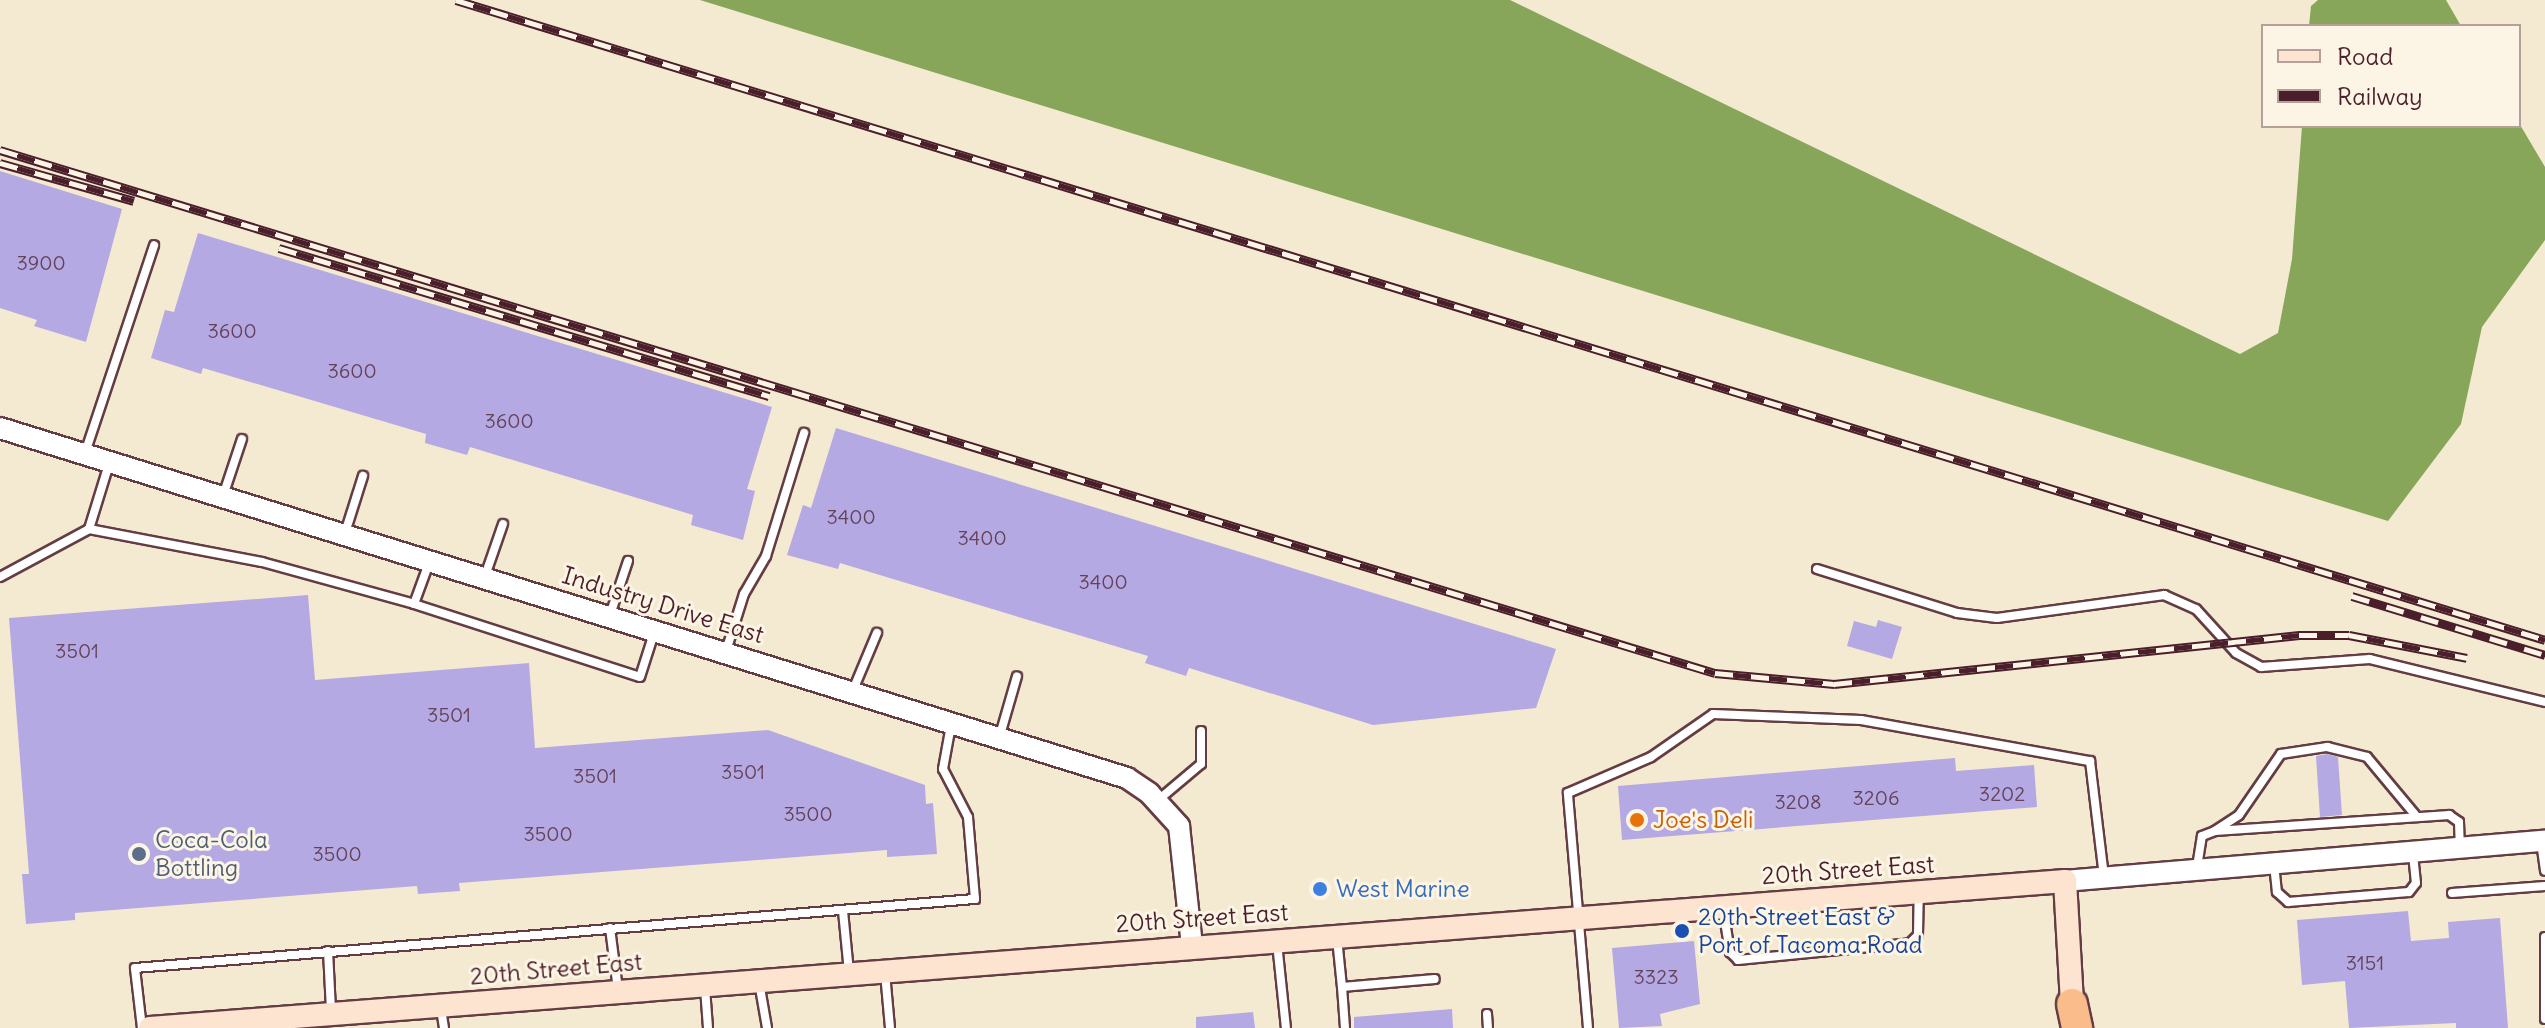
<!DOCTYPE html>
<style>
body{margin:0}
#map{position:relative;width:2545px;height:1028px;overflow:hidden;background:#f4ead1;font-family:Delius,sans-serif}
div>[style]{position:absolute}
.forest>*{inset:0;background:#87a65a}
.building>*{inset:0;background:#b4a9e2}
.roads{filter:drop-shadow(2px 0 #643d44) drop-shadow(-2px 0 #643d44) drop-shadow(0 2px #643d44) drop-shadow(0 -2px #643d44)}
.service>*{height:8px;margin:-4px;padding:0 4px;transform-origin:4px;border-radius:4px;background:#fff}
.tertiary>*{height:20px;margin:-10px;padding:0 10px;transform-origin:10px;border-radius:10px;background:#fff}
.secondary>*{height:22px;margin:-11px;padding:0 11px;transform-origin:11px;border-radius:11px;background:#fde4d0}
.motorway>*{height:30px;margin:-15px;padding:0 15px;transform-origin:15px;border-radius:15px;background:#f9bc8a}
.rail>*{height:9px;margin-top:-4.5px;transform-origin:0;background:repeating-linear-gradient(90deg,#fcf5e5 0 18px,#4a1f2b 0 36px);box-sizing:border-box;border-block:2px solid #4a1f2b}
.dots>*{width:22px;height:22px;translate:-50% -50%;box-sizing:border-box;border:4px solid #fcf5e5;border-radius:50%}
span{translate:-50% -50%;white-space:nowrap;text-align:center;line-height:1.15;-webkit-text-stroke:6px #fcf5e5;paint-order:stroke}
.number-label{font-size:20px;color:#644259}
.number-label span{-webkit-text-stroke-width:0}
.street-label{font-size:24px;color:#4a1f2b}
.food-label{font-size:24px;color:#c56008}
.left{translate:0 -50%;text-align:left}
.service-label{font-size:24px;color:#4e5e75}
.shop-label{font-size:24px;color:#366cbe}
.transit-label{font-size:24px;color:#164399}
.legend{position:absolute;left:2261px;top:24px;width:260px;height:104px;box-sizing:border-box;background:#fcf5e5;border:2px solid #b59f9b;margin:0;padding:10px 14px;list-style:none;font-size:24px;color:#4a1f2b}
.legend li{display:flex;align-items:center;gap:16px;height:40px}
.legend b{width:40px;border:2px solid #b59f9b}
</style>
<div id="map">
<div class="forest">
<div style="clip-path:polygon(700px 0,1510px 0,2240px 354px,2278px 333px,2292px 259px,2302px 126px,2519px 123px,2545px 167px,2545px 240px,2482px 327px,2461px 424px,2388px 521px)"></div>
<div style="clip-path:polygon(2318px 0,2446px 0,2461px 26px,2309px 26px,2311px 6px)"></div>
</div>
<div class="building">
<div style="clip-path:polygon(0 171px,122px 209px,86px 342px,34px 326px,37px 320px,0 308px)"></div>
<div style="clip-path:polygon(198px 233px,772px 407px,747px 489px,755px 491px,743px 540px,691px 525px,693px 515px,470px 447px,467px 455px,425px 443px,426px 434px,203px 368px,201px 374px,151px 358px,165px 310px,174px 312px)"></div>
<div style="clip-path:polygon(836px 428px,1556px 649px,1536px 708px,1373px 725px,1189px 668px,1186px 676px,1145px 663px,1148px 656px,840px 563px,838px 569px,787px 555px,803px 505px,811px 508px)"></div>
<div style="clip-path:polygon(308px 595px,315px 680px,529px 663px,535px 748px,768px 730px,925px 785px,926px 804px,933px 803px,937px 854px,887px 857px,887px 850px,459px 883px,460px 891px,418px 894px,417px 886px,75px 913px,75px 920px,26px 924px,22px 874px,29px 874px,9px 618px)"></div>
<div style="clip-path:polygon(1878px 620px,1902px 627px,1892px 659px,1847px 646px,1854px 621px,1876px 627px)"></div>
<div style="clip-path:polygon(2327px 754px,2338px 757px,2342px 815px,2320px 817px,2316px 756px)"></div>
<div style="clip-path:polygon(1955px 758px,1956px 771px,2034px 765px,2037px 807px,1622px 840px,1618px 786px)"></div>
<div style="clip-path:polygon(2408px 911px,2411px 941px,2449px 938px,2448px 922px,2500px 918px,2508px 1028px,2456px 1028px,2456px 1023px,2349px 1028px,2345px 981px,2302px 985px,2297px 920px)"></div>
<div style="clip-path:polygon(1694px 941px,1700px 1004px,1660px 1014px,1662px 1026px,1619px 1028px,1612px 948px)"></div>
<div style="clip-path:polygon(1452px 1009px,1453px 1028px,1354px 1028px,1354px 1017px)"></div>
<div style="clip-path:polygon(1253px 1012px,1255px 1028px,1196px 1028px,1196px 1017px)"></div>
</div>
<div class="roads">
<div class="service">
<div style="left:85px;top:453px;width:219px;rotate:-71.6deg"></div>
<div style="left:223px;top:496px;width:60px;rotate:-71.6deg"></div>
<div style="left:89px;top:529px;width:68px;rotate:-72.9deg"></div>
<div style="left:345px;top:533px;width:60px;rotate:-72.5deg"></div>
<div style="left:1817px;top:569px;width:147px;rotate:17.4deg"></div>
<div style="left:1957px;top:613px;width:40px;rotate:7.1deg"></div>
<div style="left:1997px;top:618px;width:169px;rotate:-7.8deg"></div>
<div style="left:2164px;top:595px;width:35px;rotate:24deg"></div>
<div style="left:2196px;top:609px;width:59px;rotate:47.7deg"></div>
<div style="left:2236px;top:653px;width:29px;rotate:29deg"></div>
<div style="left:2261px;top:667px;width:109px;rotate:-4.2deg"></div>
<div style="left:2370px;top:659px;width:180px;rotate:13.8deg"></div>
<div style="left:485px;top:576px;width:55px;rotate:-70.9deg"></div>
<div style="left:0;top:577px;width:101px;rotate:-28.3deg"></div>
<div style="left:89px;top:529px;width:176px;rotate:10.8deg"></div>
<div style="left:262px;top:562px;width:158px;rotate:15.4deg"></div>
<div style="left:414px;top:604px;width:44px;rotate:-69.9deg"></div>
<div style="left:414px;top:604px;width:237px;rotate:17.9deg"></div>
<div style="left:640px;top:677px;width:49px;rotate:-72.3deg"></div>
<div style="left:610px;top:615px;width:57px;rotate:-71.6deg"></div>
<div style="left:726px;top:651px;width:60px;rotate:-72.5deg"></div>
<div style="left:744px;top:594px;width:44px;rotate:-59.9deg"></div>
<div style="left:766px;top:556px;width:129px;rotate:-72.8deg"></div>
<div style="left:853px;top:690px;width:62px;rotate:-67.2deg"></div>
<div style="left:1000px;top:735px;width:61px;rotate:-73.9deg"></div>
<div style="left:1157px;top:801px;width:57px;rotate:-40.1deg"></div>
<div style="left:1201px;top:764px;width:33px;rotate:-90deg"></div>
<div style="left:2216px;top:830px;width:27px;rotate:-33deg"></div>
<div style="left:2239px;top:815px;width:74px;rotate:-55.5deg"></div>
<div style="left:2281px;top:754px;width:47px;rotate:-8.7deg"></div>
<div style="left:2327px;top:747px;width:41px;rotate:14deg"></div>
<div style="left:2367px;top:757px;width:78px;rotate:50.2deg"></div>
<div style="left:2541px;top:842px;width:29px;rotate:82deg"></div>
<div style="left:2274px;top:864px;width:28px;rotate:84deg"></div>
<div style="left:2277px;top:892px;width:15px;rotate:42deg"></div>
<div style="left:2288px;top:902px;width:121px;rotate:-4.7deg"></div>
<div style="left:2409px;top:892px;width:11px;rotate:-52deg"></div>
<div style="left:2416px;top:883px;width:30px;rotate:-96deg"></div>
<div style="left:2197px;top:867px;width:31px;rotate:-81deg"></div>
<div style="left:2202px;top:836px;width:14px;rotate:-21deg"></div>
<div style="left:2215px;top:831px;width:235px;rotate:-3.9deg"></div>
<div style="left:2449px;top:815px;width:12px;rotate:35deg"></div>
<div style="left:2459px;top:822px;width:25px;rotate:88deg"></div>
<div style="left:2452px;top:893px;width:93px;rotate:-4.3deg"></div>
<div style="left:1723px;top:909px;width:44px;rotate:80.8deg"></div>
<div style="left:1730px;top:952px;width:11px;rotate:45deg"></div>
<div style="left:1738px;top:960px;width:173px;rotate:-5.6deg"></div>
<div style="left:1910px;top:943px;width:11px;rotate:-45deg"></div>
<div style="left:1918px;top:935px;width:39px;rotate:-89deg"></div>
<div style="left:843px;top:911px;width:61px;rotate:84.4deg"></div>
<div style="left:610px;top:928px;width:63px;rotate:82.6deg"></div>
<div style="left:2545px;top:937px;width:82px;rotate:90deg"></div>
<div style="left:1337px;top:938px;width:49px;rotate:84.2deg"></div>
<div style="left:1342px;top:987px;width:93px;rotate:-4.9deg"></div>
<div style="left:1277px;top:943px;width:85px;rotate:84deg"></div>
<div style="left:328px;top:951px;width:59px;rotate:87.1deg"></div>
<div style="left:885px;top:973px;width:55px;rotate:84.8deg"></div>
<div style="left:759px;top:982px;width:47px;rotate:80.1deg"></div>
<div style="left:1342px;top:987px;width:41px;rotate:85.8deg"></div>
<div style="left:705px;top:988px;width:40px;rotate:85.7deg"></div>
<div style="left:441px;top:1009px;width:19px;rotate:81deg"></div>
<div style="left:1487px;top:1014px;width:14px;rotate:86deg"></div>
<div style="left:142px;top:1028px;width:60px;rotate:-96.7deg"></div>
<div style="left:135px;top:968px;width:843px;rotate:-4.7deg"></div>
<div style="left:975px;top:899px;width:82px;rotate:-94.9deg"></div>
<div style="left:968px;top:817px;width:54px;rotate:-117.5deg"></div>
<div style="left:943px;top:769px;width:45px;rotate:-79.7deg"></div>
<div style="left:1588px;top:1028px;width:236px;rotate:-94.9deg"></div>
<div style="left:1568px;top:793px;width:90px;rotate:-23.4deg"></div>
<div style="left:1651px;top:757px;width:75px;rotate:-34.7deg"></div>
<div style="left:1713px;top:714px;width:148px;rotate:2.3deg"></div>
<div style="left:1861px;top:720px;width:233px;rotate:10.2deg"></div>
<div style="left:2090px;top:761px;width:117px;rotate:83.1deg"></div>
</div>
<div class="tertiary">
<div style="left:0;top:428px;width:1180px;rotate:17.25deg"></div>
<div style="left:1127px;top:778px;width:27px;rotate:34deg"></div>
<div style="left:1149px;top:793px;width:45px;rotate:47.7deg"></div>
<div style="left:1179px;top:826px;width:120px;rotate:83.8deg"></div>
<div style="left:2065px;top:881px;width:482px;rotate:-4.8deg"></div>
</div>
<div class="secondary">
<div style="left:150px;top:1028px;width:1921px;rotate:-4.39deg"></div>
<div style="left:2065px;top:881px;width:138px;rotate:86.7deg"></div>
</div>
<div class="motorway">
<div style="left:2072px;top:1004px;width:25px;rotate:78deg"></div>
</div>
</div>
<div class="rail">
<div style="left:456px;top:0;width:2185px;rotate:17.03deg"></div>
<div style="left:0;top:150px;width:1793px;rotate:16.96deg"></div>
<div style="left:1715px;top:673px;width:120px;rotate:5.3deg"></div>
<div style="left:1834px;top:684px;width:468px;rotate:-6deg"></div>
<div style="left:2299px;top:635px;width:50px"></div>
<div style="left:2349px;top:635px;width:120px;rotate:11deg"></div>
<div style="left:0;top:163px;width:139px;rotate:15.8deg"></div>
<div style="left:279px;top:248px;width:512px;rotate:16.81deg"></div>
<div style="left:2352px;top:596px;width:202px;rotate:17deg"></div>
</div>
<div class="dots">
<div style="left:1637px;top:820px;background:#e8710a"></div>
<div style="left:139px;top:854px;background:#5c6f8a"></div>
<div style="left:1320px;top:889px;background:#3f7fe0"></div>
<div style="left:1682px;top:931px;background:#1a4fb4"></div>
</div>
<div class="number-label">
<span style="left:41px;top:262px">3900</span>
<span style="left:232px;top:330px">3600</span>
<span style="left:352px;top:370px">3600</span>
<span style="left:509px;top:420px">3600</span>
<span style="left:851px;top:516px">3400</span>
<span style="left:982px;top:537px">3400</span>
<span style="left:1103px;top:581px">3400</span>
<span style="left:77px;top:650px">3501</span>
<span style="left:449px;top:714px">3501</span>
<span style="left:743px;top:771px">3501</span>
<span style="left:595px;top:775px">3501</span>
<span style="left:2002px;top:793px">3202</span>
<span style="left:1876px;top:797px">3206</span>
<span style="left:1798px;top:801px">3208</span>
<span style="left:808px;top:813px">3500</span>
<span style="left:548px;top:833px">3500</span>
<span style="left:337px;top:853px">3500</span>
<span style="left:2365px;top:962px">3151</span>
<span style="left:1656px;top:976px">3323</span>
</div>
<div class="street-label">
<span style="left:663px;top:605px;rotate:17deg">Industry Drive East</span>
<span style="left:1848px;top:870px;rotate:-4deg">20th Street East</span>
<span style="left:1202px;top:918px;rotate:-4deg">20th Street East</span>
<span style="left:556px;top:969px;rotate:-5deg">20th Street East</span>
</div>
<div class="food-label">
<span class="left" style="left:1653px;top:820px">Joe's Deli</span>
</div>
<div class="service-label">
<span class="left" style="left:155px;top:854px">Coca-Cola<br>Bottling</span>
</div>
<div class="shop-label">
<span class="left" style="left:1336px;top:889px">West Marine</span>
</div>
<div class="transit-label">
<span class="left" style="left:1698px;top:931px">20th Street East &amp;<br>Port of Tacoma Road</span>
</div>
<ul class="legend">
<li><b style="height:10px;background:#fde4d0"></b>Road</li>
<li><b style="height:10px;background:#4a1f2b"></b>Railway</li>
</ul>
</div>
